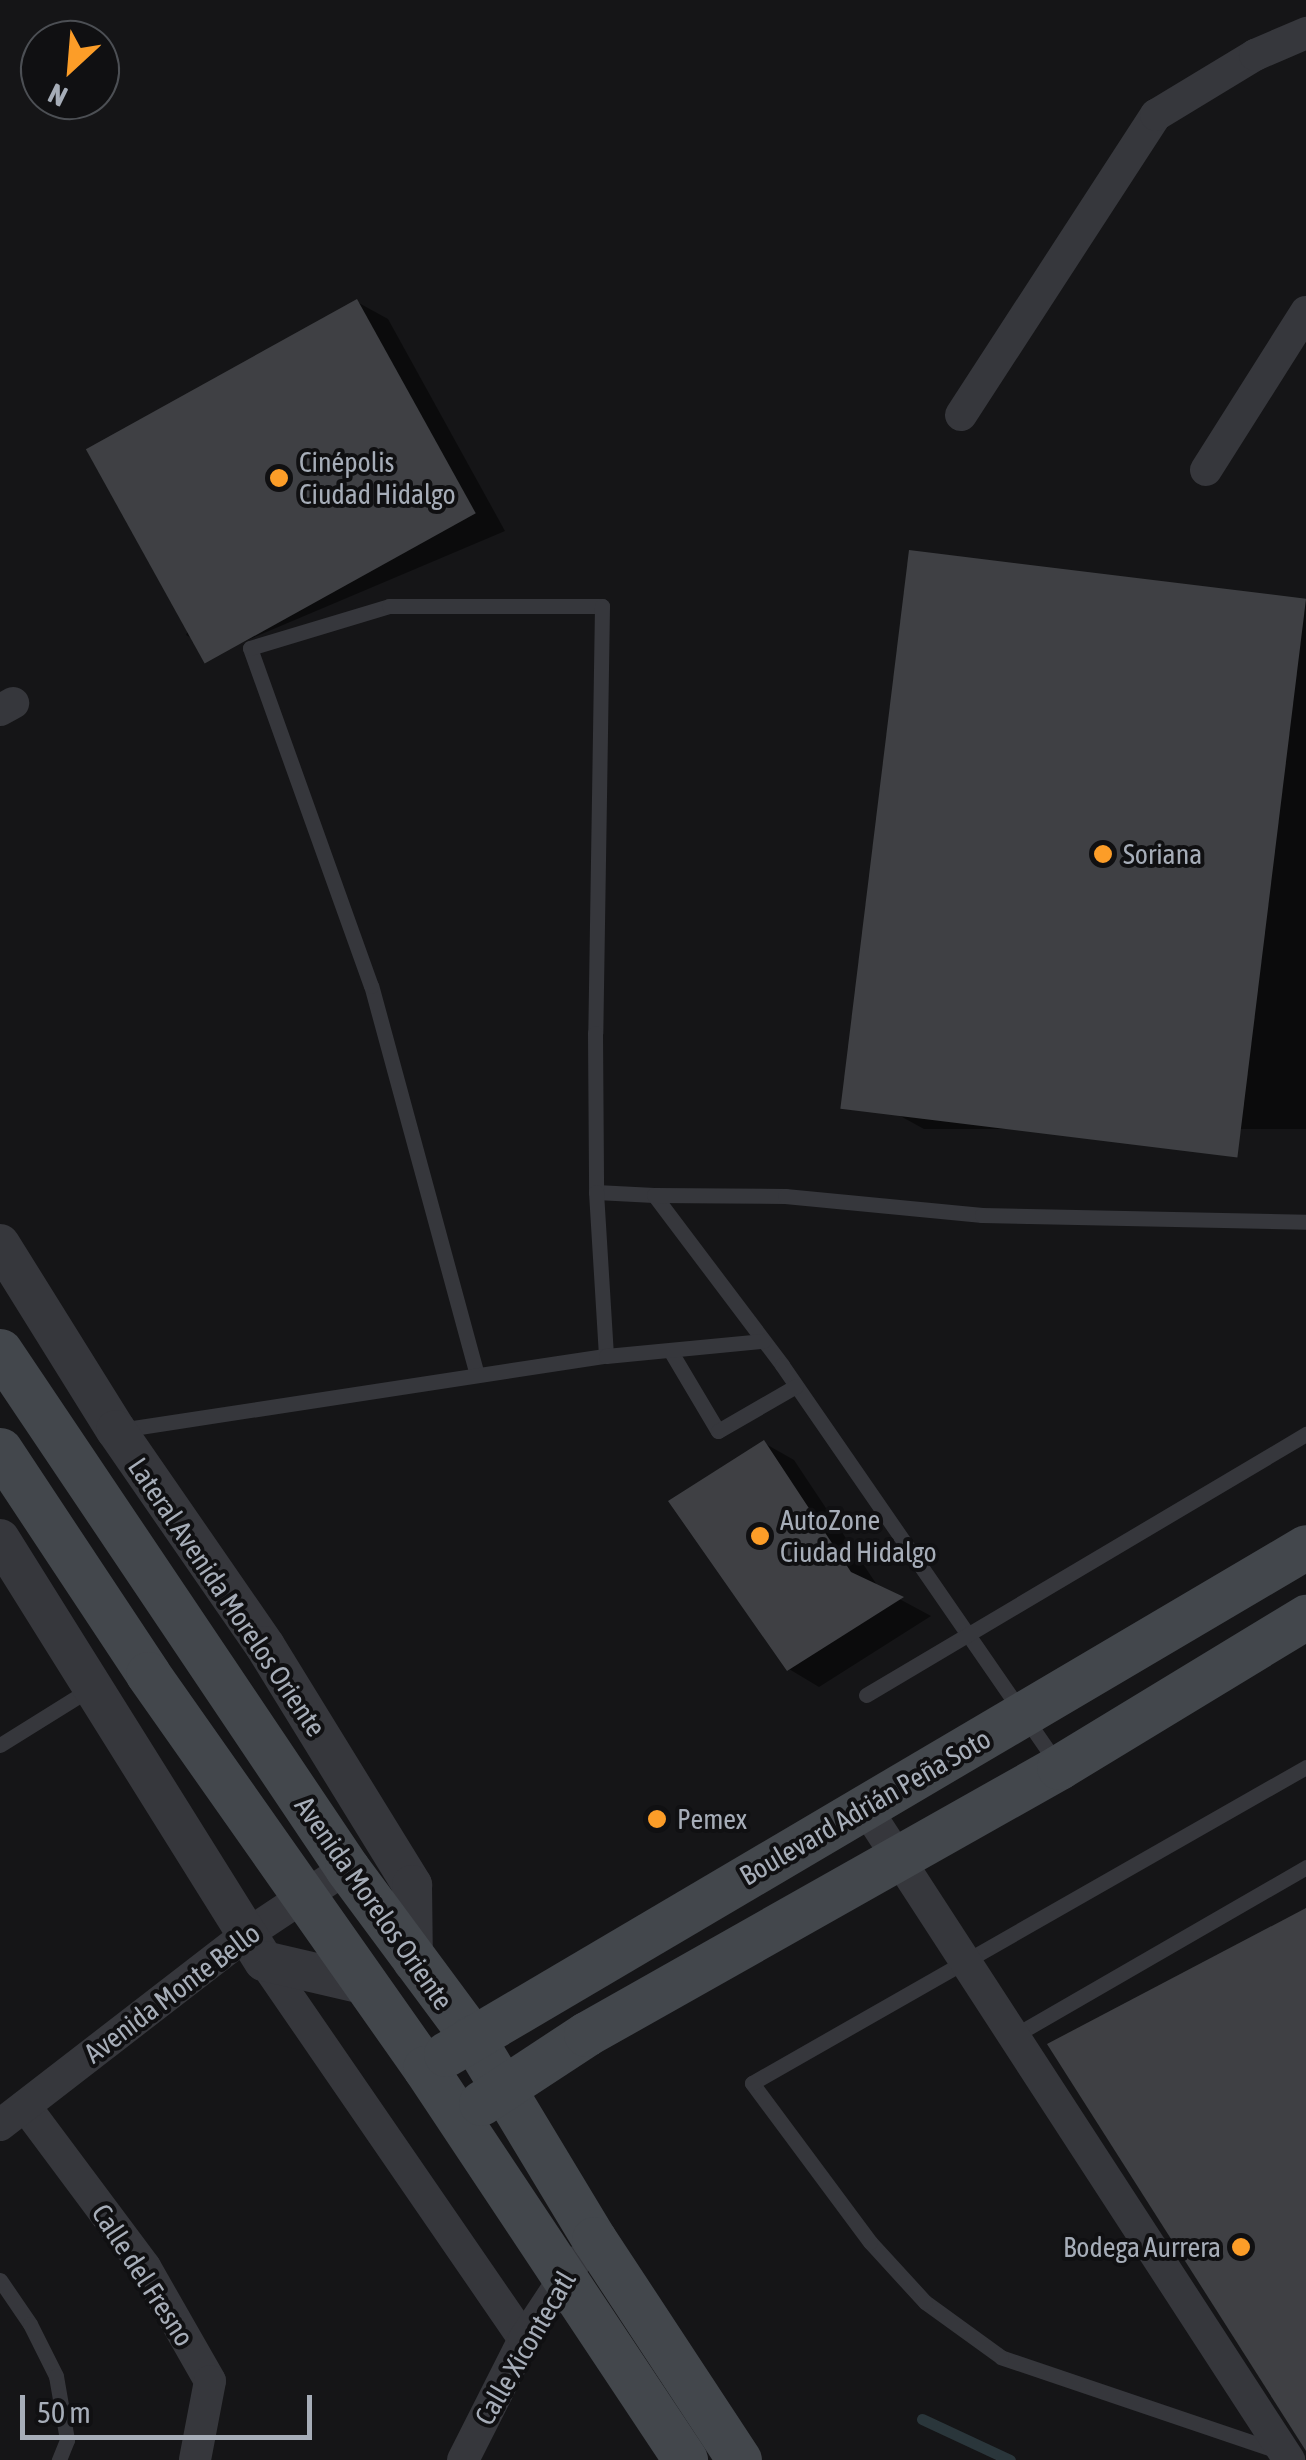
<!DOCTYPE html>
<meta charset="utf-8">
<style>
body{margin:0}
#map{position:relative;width:1306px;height:2460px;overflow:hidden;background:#151517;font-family:"Asap Condensed",sans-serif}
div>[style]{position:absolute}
.shadow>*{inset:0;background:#0007}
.stream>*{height:11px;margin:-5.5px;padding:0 5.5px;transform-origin:5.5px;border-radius:5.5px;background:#2a363b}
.building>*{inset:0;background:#3f4044;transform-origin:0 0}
.service>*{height:15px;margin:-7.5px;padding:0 7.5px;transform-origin:7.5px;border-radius:7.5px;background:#36373c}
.minor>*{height:32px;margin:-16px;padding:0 16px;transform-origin:16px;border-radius:16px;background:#36373c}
.tertiary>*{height:40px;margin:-20px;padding:0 20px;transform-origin:20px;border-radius:20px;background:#36373c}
.secondary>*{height:45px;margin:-22.5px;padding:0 22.5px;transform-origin:22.5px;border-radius:22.5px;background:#43474c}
.dots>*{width:28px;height:28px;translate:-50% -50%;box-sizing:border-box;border:5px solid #101012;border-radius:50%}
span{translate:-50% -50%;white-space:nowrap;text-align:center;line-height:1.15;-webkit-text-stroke:8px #101012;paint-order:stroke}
.poi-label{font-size:28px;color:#a6adb8}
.left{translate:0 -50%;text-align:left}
.right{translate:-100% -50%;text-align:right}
.street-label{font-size:28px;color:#a6adb8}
.north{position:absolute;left:20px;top:20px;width:100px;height:100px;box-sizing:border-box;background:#101012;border:2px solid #4c4f54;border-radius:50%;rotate:206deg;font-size:28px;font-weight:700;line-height:40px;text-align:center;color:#a6adb8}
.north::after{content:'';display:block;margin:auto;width:35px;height:45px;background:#fc9d28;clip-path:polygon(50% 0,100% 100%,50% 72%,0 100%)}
.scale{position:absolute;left:20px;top:2395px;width:292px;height:45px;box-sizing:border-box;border:5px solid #a6adb8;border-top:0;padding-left:12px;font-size:30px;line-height:35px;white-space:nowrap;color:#a6adb8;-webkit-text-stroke:8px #101012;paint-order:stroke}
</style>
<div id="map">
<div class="shadow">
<div style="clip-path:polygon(357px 302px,388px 319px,505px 531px,217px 653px,186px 635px)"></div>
<div style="clip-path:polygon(1306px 598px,1306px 1129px,924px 1129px,893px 1112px)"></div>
<div style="clip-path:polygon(764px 1443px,794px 1460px,879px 1588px,931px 1616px,819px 1687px,789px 1669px)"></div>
</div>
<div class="stream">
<div style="left:922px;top:2419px;width:97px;rotate:25deg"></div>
</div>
<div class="building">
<div style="left:357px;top:299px;width:245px;height:310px;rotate:61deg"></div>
<div style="left:909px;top:550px;width:400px;height:563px;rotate:7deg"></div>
<div style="clip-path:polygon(764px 1440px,851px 1572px,904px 1597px,787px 1671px,668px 1501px)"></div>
<div style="clip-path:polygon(1306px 1908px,1306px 2451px,1047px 2044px)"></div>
</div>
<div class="service">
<div style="left:596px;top:1192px;width:58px;rotate:3deg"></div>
<div style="left:654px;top:1195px;width:213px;rotate:53deg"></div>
<div style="left:782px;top:1365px;width:485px;rotate:55.4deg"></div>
<div style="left:654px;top:1195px;width:131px;rotate:0.4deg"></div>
<div style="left:785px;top:1196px;width:198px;rotate:5.5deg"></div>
<div style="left:982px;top:1215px;width:324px;rotate:1.2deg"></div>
<div style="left:671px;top:1352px;width:92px;rotate:59.3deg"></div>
<div style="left:718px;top:1431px;width:90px;rotate:-30deg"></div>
<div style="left:477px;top:1375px;width:403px;rotate:-105.2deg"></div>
<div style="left:371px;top:986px;width:359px;rotate:-109.7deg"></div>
<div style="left:250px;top:648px;width:145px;rotate:-16.8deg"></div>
<div style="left:389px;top:606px;width:213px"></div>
<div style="left:602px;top:606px;width:427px;rotate:90.9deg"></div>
<div style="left:595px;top:1033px;width:159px;rotate:89.6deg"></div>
<div style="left:596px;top:1192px;width:164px;rotate:86.5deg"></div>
<div style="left:120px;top:1430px;width:492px;rotate:-8.7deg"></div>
<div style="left:606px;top:1356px;width:158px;rotate:-5.5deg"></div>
<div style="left:866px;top:1695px;width:512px;rotate:-30.68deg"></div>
<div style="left:0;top:1745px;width:106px;rotate:-31.9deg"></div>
<div style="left:1012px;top:2037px;width:340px;rotate:-30deg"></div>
<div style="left:0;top:2280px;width:53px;rotate:55.7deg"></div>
<div style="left:30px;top:2324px;width:58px;rotate:63.4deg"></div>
<div style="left:56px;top:2376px;width:65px;rotate:80.2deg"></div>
<div style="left:67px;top:2440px;width:22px;rotate:112deg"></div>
<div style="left:1275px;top:2450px;width:289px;rotate:-161.3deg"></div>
<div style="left:1001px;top:2357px;width:94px;rotate:-144.1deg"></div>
<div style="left:925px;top:2302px;width:81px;rotate:-132.5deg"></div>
<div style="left:870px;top:2242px;width:198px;rotate:-126.6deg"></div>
<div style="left:752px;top:2083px;width:638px;rotate:-29.7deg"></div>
</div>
<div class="minor">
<div style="left:961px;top:415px;width:358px;rotate:-57deg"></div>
<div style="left:1156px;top:115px;width:116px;rotate:-31.2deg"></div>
<div style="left:1255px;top:55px;width:56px;rotate:-23.3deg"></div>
<div style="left:1206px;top:470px;width:187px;rotate:-57.7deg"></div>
<div style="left:0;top:710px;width:15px;rotate:-28deg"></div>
<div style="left:865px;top:1807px;width:779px;rotate:57deg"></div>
<div style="left:264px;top:1961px;width:459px;rotate:55.5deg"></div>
<div style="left:25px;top:2106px;width:201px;rotate:53.3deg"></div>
<div style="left:145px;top:2267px;width:131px;rotate:60.3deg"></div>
<div style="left:210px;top:2381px;width:80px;rotate:100.8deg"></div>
<div style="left:0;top:2125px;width:311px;rotate:-37.7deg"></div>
<div style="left:246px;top:1935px;width:121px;rotate:-33.6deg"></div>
<div style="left:463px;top:2460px;width:136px;rotate:-63.2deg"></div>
<div style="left:524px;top:2339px;width:92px;rotate:-56.5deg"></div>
</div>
<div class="tertiary">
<div style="left:0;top:1244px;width:219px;rotate:58.1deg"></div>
<div style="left:116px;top:1430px;width:262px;rotate:55.4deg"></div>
<div style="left:265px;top:1646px;width:281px;rotate:58.4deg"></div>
<div style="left:412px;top:1885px;width:77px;rotate:89.3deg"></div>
<div style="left:0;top:1539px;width:498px;rotate:58deg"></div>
<div style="left:264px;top:1961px;width:106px;rotate:13.1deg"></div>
</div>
<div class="secondary">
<div style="left:0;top:1351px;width:623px;rotate:56.13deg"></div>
<div style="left:347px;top:1868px;width:210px;rotate:53.5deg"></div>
<div style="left:472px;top:2037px;width:236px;rotate:58.9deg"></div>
<div style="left:594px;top:2239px;width:264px;rotate:56.7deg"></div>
<div style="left:0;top:1450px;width:268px;rotate:56.5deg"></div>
<div style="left:148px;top:1674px;width:482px;rotate:54.9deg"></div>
<div style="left:425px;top:2068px;width:470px;rotate:56.4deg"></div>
<div style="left:446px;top:2054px;width:998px;rotate:-30.52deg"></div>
<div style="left:481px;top:2103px;width:126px;rotate:-33.3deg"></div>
<div style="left:586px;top:2034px;width:543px;rotate:-29.44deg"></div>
<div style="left:1059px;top:1767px;width:289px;rotate:-31.3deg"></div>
</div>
<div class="dots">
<div style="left:279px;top:478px;background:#fc9d28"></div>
<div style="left:1103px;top:854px;background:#fc9d28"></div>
<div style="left:760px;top:1536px;background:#fc9d28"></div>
<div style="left:657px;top:1819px;background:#fc9d28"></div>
<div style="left:1241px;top:2247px;background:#fc9d28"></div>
</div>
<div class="poi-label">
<span class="left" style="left:299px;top:478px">Cinépolis<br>Ciudad Hidalgo</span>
<span class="left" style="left:1123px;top:854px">Soriana</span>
<span class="left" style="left:780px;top:1536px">AutoZone<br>Ciudad Hidalgo</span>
<span class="left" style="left:677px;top:1819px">Pemex</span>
<span class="right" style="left:1221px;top:2247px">Bodega Aurrera</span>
</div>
<div class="street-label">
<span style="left:227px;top:1597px;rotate:56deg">Lateral Avenida Morelos Oriente</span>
<span style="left:865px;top:1807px;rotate:-30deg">Boulevard Adrián Peña Soto</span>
<span style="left:374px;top:1903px;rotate:55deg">Avenida Morelos Oriente</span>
<span style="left:172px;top:1993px;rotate:-37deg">Avenida Monte Bello</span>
<span style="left:143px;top:2275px;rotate:57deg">Calle del Fresno</span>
<span style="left:525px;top:2348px;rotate:-60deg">Calle Xicontecatl</span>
</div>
<div class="north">N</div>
<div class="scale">50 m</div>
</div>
